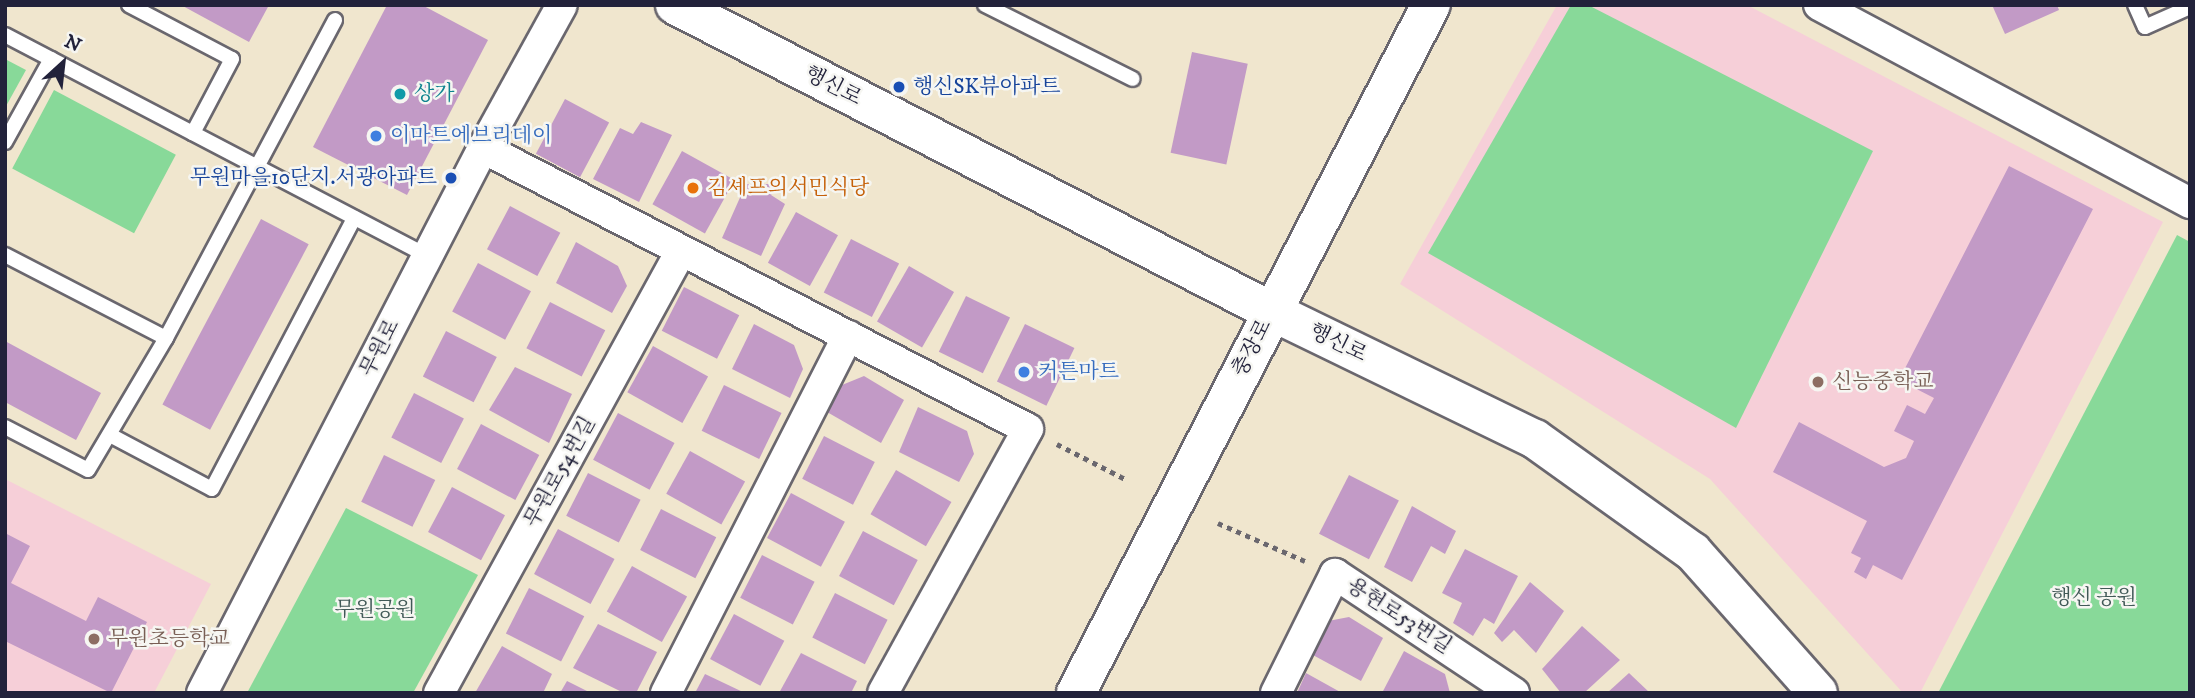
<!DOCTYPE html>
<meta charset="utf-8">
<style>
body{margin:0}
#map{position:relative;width:2195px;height:698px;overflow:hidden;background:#f0e6ce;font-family:"IM FELL DW Pica","Noto Serif KR",serif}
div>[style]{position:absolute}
.built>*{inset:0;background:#f6cfd8}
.green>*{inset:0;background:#88d999;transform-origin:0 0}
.building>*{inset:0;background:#c29ac6;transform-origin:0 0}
.path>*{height:4.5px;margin-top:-2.25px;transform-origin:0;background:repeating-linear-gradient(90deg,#6a676e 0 5px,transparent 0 10px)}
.roads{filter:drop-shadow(2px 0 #6a676e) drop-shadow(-2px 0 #6a676e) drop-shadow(0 2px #6a676e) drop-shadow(0 -2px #6a676e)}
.lane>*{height:14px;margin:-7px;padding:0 7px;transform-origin:7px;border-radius:7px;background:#fff}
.street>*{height:30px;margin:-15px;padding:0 15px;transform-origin:15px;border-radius:15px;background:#fff}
.secondary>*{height:38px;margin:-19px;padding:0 19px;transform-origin:19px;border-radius:19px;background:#fff}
.primary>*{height:38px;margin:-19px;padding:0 19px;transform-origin:19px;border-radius:19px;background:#fff}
.dots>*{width:19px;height:19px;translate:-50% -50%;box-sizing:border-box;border:4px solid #f6f6f2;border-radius:50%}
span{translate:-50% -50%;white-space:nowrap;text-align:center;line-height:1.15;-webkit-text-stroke:5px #f6f6f2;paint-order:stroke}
.street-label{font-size:21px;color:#22223b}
.transit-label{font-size:21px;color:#164399}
.left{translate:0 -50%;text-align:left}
.right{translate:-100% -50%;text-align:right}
.culture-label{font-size:21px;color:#0d838f}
.shop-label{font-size:21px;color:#366cbe}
.food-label{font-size:21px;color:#c56008}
.education-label{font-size:21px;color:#785e54}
.park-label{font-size:21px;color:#415957}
.frame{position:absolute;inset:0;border:7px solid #22223b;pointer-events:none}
.north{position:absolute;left:28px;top:28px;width:70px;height:70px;-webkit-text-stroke:5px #f6f6f2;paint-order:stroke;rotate:27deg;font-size:19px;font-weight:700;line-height:28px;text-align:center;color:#22223b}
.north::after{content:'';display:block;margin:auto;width:24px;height:32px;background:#22223b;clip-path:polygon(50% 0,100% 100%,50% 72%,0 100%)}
</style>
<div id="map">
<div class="built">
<div style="clip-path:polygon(1557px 5px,1747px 5px,2163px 222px,1920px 693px,1903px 693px,1710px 479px,1400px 284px)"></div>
<div style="clip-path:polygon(5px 479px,211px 584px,154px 693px,5px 693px)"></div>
</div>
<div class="green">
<div style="clip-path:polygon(1571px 5px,1588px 5px,1873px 151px,1736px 428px,1428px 253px)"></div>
<div style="clip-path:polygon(5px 59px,26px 70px,5px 108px)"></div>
<div style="left:54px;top:90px;width:138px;height:89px;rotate:28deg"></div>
<div style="clip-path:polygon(2177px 235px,2190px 242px,2190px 693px,1938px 693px)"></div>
<div style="clip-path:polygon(346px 508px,478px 575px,413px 693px,247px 693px)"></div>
</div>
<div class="building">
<div style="clip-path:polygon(181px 5px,269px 5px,249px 42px)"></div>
<div style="clip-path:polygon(387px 5px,422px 5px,488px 40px,407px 195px,313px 147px)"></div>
<div style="clip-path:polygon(1992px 5px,2057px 5px,2059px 10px,2005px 34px)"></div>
<div style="left:1192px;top:52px;width:57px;height:103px;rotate:12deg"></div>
<div style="left:565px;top:99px;width:50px;height:62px;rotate:28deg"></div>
<div style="clip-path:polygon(641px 122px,672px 135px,639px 202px,593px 179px,620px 128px,633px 134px)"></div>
<div style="left:682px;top:151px;width:60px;height:61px;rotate:29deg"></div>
<div style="clip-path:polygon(2009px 166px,2093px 209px,1902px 580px,1873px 565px,1866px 579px,1854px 572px,1861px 558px,1851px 553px,1867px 521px,1773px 472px,1799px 422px,1884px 467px,1906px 458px,1914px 441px,1894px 431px,1907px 405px,1925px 414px,1934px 398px,1899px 380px)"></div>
<div style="clip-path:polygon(746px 184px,776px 184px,771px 195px,785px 204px,761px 256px,722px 238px)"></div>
<div style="left:510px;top:206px;width:57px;height:49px;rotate:28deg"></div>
<div style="left:796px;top:212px;width:48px;height:58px;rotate:29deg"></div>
<div style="left:261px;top:219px;width:54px;height:210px;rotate:28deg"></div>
<div style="left:851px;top:239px;width:54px;height:60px;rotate:27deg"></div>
<div style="clip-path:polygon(576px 242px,618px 266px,627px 286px,612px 313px,556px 283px)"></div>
<div style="left:478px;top:263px;width:60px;height:55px;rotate:28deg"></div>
<div style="left:909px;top:266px;width:52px;height:64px;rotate:30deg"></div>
<div style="left:684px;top:287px;width:62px;height:49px;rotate:27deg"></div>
<div style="left:966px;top:296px;width:49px;height:62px;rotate:26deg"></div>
<div style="left:550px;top:302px;width:62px;height:52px;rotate:27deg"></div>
<div style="clip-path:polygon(754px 324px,794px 345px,803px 369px,790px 398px,732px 369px)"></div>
<div style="left:1025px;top:324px;width:55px;height:64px;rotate:26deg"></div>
<div style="left:446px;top:331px;width:57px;height:51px;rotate:27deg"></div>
<div style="clip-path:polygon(5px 341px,101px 393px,76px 440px,5px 402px)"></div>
<div style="left:653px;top:346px;width:63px;height:53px;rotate:29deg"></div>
<div style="clip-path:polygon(515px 367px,572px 394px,549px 443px,489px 410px)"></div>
<div style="clip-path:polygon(864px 376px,904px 400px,881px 443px,827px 412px,842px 385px)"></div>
<div style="left:724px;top:385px;width:64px;height:51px;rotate:26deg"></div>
<div style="left:414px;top:393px;width:56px;height:50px;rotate:27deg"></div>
<div style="clip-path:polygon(918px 407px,967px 431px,974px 454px,959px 482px,899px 452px)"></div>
<div style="left:618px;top:413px;width:64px;height:53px;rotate:28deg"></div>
<div style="left:481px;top:424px;width:66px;height:51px;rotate:28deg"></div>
<div style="left:824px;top:436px;width:57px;height:48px;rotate:27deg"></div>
<div style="left:690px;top:451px;width:63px;height:49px;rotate:29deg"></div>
<div style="left:384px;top:455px;width:57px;height:52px;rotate:26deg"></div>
<div style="left:896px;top:470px;width:64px;height:51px;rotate:30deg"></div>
<div style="left:588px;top:473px;width:59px;height:48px;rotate:27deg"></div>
<div style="left:1349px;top:475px;width:56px;height:66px;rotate:27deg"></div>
<div style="left:452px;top:487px;width:60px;height:51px;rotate:28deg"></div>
<div style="left:791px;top:493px;width:61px;height:51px;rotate:28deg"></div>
<div style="clip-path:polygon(1412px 506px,1456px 531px,1445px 554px,1431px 546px,1412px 582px,1384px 567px)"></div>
<div style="left:661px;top:509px;width:62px;height:46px;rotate:27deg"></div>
<div style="left:558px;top:529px;width:64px;height:51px;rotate:28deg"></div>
<div style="left:863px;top:531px;width:62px;height:51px;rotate:28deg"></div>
<div style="clip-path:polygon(5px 533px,30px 546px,11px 583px,86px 621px,98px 597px,147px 622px,111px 693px,5px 641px)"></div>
<div style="clip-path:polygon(1465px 549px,1518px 576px,1494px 624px,1484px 618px,1473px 636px,1453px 623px,1462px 603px,1442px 593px)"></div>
<div style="left:762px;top:555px;width:59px;height:48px;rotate:27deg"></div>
<div style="left:632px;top:566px;width:63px;height:52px;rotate:29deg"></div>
<div style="clip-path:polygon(1530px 582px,1564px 611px,1536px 653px,1514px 630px,1502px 642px,1494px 633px)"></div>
<div style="left:529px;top:588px;width:62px;height:51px;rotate:27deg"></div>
<div style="left:835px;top:593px;width:59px;height:50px;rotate:27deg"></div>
<div style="left:734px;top:614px;width:57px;height:51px;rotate:28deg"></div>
<div style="clip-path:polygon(1349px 617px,1383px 638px,1361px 681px,1311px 654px,1328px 621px)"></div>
<div style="clip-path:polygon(598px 624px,657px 652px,636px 693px,624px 693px,573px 668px)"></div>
<div style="clip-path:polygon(1582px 626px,1620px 660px,1584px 693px,1561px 693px,1542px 669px)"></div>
<div style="clip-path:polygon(502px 646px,552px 674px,543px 693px,475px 693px)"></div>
<div style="clip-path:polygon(1404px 651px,1445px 674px,1450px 693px,1382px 693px)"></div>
<div style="clip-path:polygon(801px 653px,857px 681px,851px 693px,779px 693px)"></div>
<div style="clip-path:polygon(1306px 673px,1342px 693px,1297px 693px)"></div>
<div style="clip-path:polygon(1629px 673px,1650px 693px,1607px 693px)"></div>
<div style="clip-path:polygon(705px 674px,745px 693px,695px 693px)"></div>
<div style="clip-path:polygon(567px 681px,591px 693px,560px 693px)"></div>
</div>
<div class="path">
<div style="left:1057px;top:444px;width:79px;rotate:27.2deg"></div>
<div style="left:1218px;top:523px;width:95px;rotate:23.6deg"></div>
</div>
<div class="roads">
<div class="lane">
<div style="left:129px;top:5px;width:116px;rotate:27.7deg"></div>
<div style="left:232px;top:59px;width:84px;rotate:117.8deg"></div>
<div style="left:985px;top:5px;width:165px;rotate:26.6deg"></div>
<div style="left:2135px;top:5px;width:24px;rotate:66deg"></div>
<div style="left:2145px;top:27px;width:49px;rotate:-24deg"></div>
<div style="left:5px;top:35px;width:477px;rotate:27.6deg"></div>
<div style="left:5px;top:142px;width:95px;rotate:-61deg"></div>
<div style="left:5px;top:255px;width:181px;rotate:27.3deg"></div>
<div style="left:5px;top:427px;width:93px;rotate:27.4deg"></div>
<div style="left:88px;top:470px;width:153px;rotate:-59.4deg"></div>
<div style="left:166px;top:338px;width:360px;rotate:-62deg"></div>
<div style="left:110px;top:435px;width:115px;rotate:27.9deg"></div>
<div style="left:212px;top:489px;width:306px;rotate:-62.3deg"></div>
</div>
<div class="street">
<div style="left:1819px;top:5px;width:421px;rotate:28.1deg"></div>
<div style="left:483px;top:148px;width:613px;rotate:27.28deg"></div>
<div style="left:1028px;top:429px;width:301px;rotate:118.8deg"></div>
<div style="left:202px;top:693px;width:613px;rotate:-62.72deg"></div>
<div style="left:483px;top:148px;width:163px;rotate:-61.1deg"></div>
<div style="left:439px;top:693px;width:504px;rotate:-61.3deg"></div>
<div style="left:666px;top:693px;width:401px;rotate:-63deg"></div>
<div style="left:1276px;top:693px;width:133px;rotate:-63.6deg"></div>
<div style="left:1335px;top:574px;width:215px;rotate:33.6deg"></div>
</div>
<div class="secondary">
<div style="left:675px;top:5px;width:670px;rotate:27.18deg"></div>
<div style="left:1271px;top:311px;width:293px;rotate:25.9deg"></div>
<div style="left:1535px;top:439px;width:194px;rotate:35.6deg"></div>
<div style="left:1693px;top:552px;width:188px;rotate:48.4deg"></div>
</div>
<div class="primary">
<div style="left:1076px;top:693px;width:774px;rotate:-62.71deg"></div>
</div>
</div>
<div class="dots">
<div style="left:899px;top:87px;background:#1a4fb4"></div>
<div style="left:400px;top:94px;background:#0f9aa8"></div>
<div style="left:376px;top:136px;background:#3f7fe0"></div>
<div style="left:451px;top:178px;background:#1a4fb4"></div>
<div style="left:693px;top:188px;background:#e8710a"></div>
<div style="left:1024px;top:372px;background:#3f7fe0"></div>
<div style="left:1818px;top:382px;background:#8d6e63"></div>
<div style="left:94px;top:639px;background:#8d6e63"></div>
</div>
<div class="street-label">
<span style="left:833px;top:86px;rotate:27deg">행신로</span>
<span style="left:1338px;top:343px;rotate:26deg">행신로</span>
<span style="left:380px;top:348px;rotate:-63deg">무원로</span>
<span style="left:1252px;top:348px;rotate:-63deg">충장로</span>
<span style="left:560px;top:472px;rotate:-61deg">무원로54번길</span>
<span style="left:1399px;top:616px;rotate:33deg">용현로53번길</span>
</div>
<div class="transit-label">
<span class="left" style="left:913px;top:87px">행신SK뷰아파트</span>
<span class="right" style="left:437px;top:178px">무원마을10단지.서광아파트</span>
</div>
<div class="culture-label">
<span class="left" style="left:414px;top:94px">상가</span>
</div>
<div class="shop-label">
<span class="left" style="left:390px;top:136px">이마트에브리데이</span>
<span class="left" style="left:1038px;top:372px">커튼마트</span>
</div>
<div class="food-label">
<span class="left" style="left:707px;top:188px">김셰프의서민식당</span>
</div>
<div class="education-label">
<span class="left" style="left:1832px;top:382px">신능중학교</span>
<span class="left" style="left:108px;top:639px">무원초등학교</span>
</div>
<div class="park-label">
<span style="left:2094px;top:598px">행신 공원</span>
<span style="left:375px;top:610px">무원공원</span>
</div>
<div class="frame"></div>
<div class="north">N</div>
</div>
